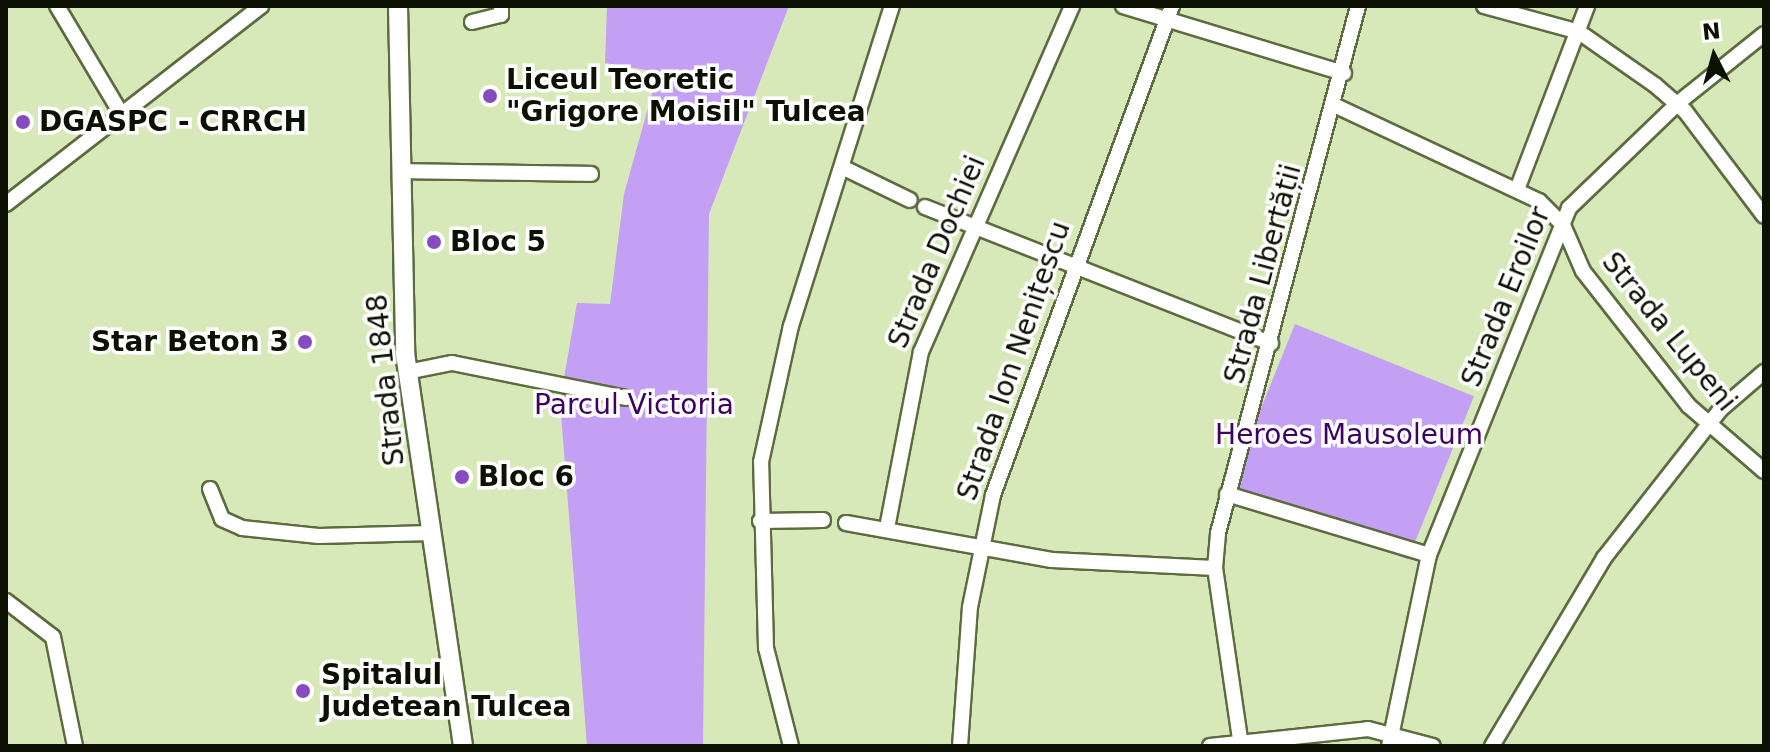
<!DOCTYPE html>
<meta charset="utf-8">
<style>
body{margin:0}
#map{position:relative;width:1770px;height:752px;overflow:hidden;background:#d8e9b9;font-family:"DejaVu Sans",sans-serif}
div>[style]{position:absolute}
.green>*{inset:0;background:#c4a0f5;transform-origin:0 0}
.roads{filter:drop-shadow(2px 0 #5d6b40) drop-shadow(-2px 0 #5d6b40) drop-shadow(0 2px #5d6b40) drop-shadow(0 -2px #5d6b40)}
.street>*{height:14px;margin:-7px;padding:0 7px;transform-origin:7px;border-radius:7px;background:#fff}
.secondary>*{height:18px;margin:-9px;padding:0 9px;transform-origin:9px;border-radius:9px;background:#fff}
.dots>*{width:22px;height:22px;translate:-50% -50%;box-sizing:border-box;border:4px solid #fff;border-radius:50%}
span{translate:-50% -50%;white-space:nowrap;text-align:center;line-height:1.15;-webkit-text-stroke:7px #fff;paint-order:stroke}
.poi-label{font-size:28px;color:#0c1103;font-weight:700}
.left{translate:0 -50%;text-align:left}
.right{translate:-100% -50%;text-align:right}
.street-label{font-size:28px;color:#0c1103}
.park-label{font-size:28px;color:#3c0365}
.frame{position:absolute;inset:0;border:8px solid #0c1103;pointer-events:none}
.north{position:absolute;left:1674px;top:16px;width:80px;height:80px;-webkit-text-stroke:6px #fff;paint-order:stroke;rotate:354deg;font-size:22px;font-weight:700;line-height:32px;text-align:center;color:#0c1103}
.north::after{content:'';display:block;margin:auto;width:28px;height:36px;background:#0c1103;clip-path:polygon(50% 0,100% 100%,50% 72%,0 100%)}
</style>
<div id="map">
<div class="green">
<div style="clip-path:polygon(607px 6px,789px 6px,709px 214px,703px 746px,587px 746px,560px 401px,577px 303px,610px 304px,624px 194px,658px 72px,605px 63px)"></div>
<div style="left:1295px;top:324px;width:193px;height:176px;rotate:22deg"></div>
</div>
<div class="roads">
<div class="street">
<div style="left:57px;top:6px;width:127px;rotate:59.2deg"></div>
<div style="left:1123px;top:6px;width:231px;rotate:16.9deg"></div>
<div style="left:1484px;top:6px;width:98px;rotate:15.3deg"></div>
<div style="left:1579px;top:32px;width:93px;rotate:34.9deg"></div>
<div style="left:1655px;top:85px;width:40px;rotate:41deg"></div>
<div style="left:1685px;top:111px;width:131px;rotate:53deg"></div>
<div style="left:472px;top:22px;width:30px;rotate:-14deg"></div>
<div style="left:501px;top:15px;width:9px;rotate:-90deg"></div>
<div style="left:1336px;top:106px;width:224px;rotate:25.1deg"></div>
<div style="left:1539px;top:201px;width:34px;rotate:45deg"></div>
<div style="left:1563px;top:225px;width:50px;rotate:66.5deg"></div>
<div style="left:1583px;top:271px;width:172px;rotate:51.9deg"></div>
<div style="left:1689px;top:406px;width:99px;rotate:40.9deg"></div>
<div style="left:844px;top:168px;width:73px;rotate:25.9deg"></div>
<div style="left:401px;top:171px;width:190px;rotate:0.9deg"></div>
<div style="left:1518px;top:187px;width:194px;rotate:-69.1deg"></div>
<div style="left:6px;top:204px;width:323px;rotate:-37.8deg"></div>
<div style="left:925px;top:207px;width:372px;rotate:21.5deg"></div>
<div style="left:407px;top:372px;width:46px;rotate:-11.3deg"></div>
<div style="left:452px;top:363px;width:177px;rotate:11.4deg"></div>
<div style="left:210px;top:489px;width:32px;rotate:68deg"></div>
<div style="left:222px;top:519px;width:22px;rotate:24deg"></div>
<div style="left:242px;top:528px;width:77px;rotate:5.9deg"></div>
<div style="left:319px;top:536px;width:113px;rotate:-1.5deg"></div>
<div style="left:1227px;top:494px;width:211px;rotate:16.8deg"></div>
<div style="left:760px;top:521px;width:63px;rotate:-0.9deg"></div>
<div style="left:846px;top:523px;width:209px;rotate:10.2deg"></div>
<div style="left:1052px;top:560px;width:163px;rotate:2.8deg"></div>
<div style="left:887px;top:528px;width:179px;rotate:-79.1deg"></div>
<div style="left:921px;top:352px;width:378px;rotate:-66.4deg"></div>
<div style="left:6px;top:601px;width:59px;rotate:37.5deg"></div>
<div style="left:53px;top:637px;width:111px;rotate:78.6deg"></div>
<div style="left:791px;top:746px;width:101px;rotate:-104.3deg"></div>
<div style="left:766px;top:648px;width:186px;rotate:-91.5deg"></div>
<div style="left:761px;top:462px;width:139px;rotate:-77.6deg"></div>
<div style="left:791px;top:326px;width:336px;rotate:-72.5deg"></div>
<div style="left:960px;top:746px;width:139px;rotate:-85.9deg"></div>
<div style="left:970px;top:607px;width:114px;rotate:-78.4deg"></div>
<div style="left:993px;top:495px;width:521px;rotate:-69.89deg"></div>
<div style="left:1210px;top:746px;width:159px;rotate:-6.1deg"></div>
<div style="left:1368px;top:729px;width:67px;rotate:14.7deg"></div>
<div style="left:1241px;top:746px;width:180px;rotate:-98.3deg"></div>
<div style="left:1215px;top:568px;width:35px;rotate:-85deg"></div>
<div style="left:1218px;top:533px;width:545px;rotate:-75.12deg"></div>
<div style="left:1389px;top:746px;width:195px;rotate:-78.2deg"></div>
<div style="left:1429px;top:555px;width:374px;rotate:-68deg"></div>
<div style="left:1569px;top:208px;width:151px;rotate:-43.9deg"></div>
<div style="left:1678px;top:103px;width:110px;rotate:-38.7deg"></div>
<div style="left:1492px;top:746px;width:219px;rotate:-59.2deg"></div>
<div style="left:1604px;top:558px;width:189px;rotate:-51.9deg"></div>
<div style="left:1721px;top:409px;width:57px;rotate:-40.7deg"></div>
</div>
<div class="secondary">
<div style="left:398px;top:6px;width:347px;rotate:88.8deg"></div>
<div style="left:405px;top:353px;width:397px;rotate:81.6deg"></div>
</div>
</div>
<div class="dots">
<div style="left:490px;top:96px;background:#854cc2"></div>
<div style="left:23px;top:122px;background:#854cc2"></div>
<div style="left:434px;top:242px;background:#854cc2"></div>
<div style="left:305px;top:342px;background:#854cc2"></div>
<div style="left:462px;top:477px;background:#854cc2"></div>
<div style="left:303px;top:691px;background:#854cc2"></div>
</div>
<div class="poi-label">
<span class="left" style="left:506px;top:96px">Liceul Teoretic<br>"Grigore Moisil" Tulcea</span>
<span class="left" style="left:39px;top:122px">DGASPC - CRRCH</span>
<span class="left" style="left:450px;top:242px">Bloc 5</span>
<span class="right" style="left:289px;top:342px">Star Beton 3</span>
<span class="left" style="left:478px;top:477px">Bloc 6</span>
<span class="left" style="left:321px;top:691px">Spitalul<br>Judetean Tulcea</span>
</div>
<div class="street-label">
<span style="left:937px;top:252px;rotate:-67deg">Strada Dochiei</span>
<span style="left:1263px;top:274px;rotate:-75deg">Strada Libertății</span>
<span style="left:1506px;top:297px;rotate:-68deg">Strada Eroilor</span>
<span style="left:1669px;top:332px;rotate:51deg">Strada Lupeni</span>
<span style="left:1014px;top:361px;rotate:-71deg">Strada Ion Nenițescu</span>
<span style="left:386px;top:380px;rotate:-96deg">Strada 1848</span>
</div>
<div class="park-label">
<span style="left:634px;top:405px">Parcul Victoria</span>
<span style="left:1349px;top:435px">Heroes Mausoleum</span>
</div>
<div class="frame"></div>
<div class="north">N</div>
</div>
